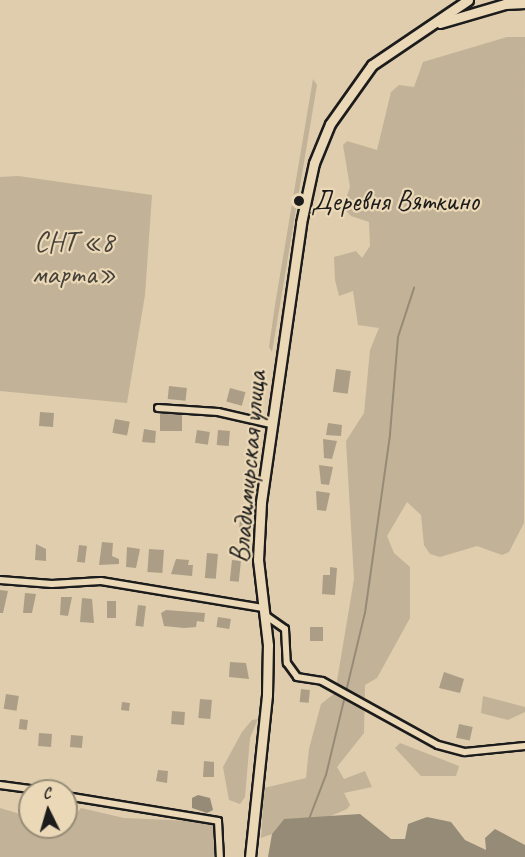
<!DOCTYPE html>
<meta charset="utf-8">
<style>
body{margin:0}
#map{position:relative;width:525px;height:857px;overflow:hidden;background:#dfcdad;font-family:Caveat,sans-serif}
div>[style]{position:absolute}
.green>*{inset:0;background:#c2b297}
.water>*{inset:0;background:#968b77}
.stream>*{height:2px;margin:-1px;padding:0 1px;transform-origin:1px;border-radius:1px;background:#968b77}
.building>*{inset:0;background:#ac9e86;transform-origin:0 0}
.roads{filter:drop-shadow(2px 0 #1c1c1c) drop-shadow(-2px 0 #1c1c1c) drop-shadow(0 2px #1c1c1c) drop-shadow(0 -2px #1c1c1c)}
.street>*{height:6px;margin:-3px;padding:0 3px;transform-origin:3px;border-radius:3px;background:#ebd8b6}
.secondary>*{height:9px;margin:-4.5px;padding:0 4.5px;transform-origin:4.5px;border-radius:4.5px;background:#ebd8b6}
.dots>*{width:16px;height:16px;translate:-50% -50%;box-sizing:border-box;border:3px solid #ebd8b6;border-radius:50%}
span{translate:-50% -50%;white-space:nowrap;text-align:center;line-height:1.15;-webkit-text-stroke:4.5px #ebd8b6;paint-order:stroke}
.poi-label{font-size:28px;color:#1c1c1c}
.left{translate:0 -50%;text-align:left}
.park-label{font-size:28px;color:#46423b}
.street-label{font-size:28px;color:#1c1c1c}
.north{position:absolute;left:18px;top:779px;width:60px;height:60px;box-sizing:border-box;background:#ebd8b6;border:2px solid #988d78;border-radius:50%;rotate:355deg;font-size:16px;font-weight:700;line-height:24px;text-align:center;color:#1c1c1c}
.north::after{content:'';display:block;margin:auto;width:21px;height:27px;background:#1c1c1c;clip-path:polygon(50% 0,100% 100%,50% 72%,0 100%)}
</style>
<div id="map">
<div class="green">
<div style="clip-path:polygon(507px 37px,525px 37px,524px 523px,509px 552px,502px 555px,477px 546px,440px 557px,430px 554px,424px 545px,421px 515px,407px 502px,387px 536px,394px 553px,410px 567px,410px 618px,377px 678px,365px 685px,364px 733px,337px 767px,344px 779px,365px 771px,372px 787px,344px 793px,350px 805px,347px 809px,326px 818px,284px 819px,272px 834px,261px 838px,264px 788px,306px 778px,309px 749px,321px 704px,335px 693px,354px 579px,346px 441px,364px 413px,370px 350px,379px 328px,358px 325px,353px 291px,339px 296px,335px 280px,334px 257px,356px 251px,362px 258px,370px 246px,369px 222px,351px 216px,343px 207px,350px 187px,343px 145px,347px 141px,377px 150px,391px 92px,399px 85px,414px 87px,423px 62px)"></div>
<div style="clip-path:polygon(313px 79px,317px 85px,272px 352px,269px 347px,275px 305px)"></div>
<div style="clip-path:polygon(18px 176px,152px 195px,145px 295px,127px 403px,0 391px,0 177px)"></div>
<div style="clip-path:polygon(483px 696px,525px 707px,525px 712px,508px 720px,481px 713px)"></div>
<div style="clip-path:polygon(258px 719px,250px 738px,245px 797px,240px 804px,229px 800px,223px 767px,242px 732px,252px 720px)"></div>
<div style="clip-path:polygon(400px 743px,459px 766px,456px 776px,421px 776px,395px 748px)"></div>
<div style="clip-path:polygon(0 808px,30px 817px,30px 827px,66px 827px,81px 808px,124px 818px,214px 822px,215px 857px,0 857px)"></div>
</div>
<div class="water">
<div style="clip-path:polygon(198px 795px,210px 798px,213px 810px,207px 813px,192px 808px,192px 798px)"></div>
<div style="clip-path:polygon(360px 814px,391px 839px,405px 839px,408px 824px,427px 817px,451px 822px,465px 840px,486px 850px,485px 838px,495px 829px,525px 845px,525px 857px,268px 857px,272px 834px,284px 819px)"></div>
</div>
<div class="stream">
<div style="left:309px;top:819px;width:47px;rotate:-68.9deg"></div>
<div style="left:326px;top:775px;width:167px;rotate:-76.5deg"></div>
<div style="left:365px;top:613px;width:181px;rotate:-82deg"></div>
<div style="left:390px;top:434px;width:97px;rotate:-85.3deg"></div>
<div style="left:398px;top:337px;width:52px;rotate:-71.9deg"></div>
</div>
<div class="building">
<div style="left:336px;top:369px;width:15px;height:23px;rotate:8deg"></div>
<div style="left:169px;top:386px;width:18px;height:13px;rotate:6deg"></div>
<div style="left:230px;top:388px;width:16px;height:14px;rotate:15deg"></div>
<div style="left:40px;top:412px;width:14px;height:14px;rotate:4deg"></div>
<div style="left:160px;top:414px;width:22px;height:17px"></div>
<div style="left:115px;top:419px;width:15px;height:14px;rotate:11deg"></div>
<div style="clip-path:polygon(328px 423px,342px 425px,341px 436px,326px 435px)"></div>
<div style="clip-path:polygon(144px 429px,156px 431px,155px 443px,142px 442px)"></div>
<div style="left:197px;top:430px;width:13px;height:13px;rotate:9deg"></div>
<div style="left:218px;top:430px;width:12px;height:15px;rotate:5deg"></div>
<div style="clip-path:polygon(323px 439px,337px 441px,332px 459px,324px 458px)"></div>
<div style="clip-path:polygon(319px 465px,333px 467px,329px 485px,321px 484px)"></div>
<div style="clip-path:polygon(316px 491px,330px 493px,326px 511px,317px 510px)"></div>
<div style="left:240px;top:520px;width:10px;height:11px;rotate:6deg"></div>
<div style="clip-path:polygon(102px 542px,113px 543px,112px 556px,119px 559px,119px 564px,99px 565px)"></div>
<div style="clip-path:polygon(36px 544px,46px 549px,46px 561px,35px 560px)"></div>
<div style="left:79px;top:545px;width:8px;height:17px;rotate:7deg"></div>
<div style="clip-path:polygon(127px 547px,140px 549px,136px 568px,126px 567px)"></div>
<div style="left:149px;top:549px;width:15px;height:23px;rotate:4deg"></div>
<div style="left:207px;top:553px;width:11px;height:25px;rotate:5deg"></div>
<div style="clip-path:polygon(176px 559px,189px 560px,188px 565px,193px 565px,192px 576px,171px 574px)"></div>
<div style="left:232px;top:560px;width:9px;height:21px;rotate:6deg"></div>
<div style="clip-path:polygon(330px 567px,337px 568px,335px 595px,322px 594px,323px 575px,330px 575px)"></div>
<div style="clip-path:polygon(0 590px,8px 591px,3px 613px,0 613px)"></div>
<div style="clip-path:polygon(25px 593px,36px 594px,32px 613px,23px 613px)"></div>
<div style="clip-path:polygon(61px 597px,72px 597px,68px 616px,60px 615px)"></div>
<div style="clip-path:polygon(82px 598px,92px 599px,94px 623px,80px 622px)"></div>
<div style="left:107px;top:601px;width:9px;height:17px"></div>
<div style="left:138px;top:605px;width:8px;height:21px;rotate:7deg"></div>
<div style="clip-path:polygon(166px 610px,205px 613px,204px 622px,197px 621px,196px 627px,184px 628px,164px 626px,161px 613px)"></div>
<div style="left:218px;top:617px;width:13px;height:10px;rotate:9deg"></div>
<div style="left:310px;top:627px;width:13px;height:14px"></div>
<div style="clip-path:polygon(230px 662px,246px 663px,249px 679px,229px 677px)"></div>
<div style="clip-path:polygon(444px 672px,464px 679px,460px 693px,439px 688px)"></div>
<div style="left:301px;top:689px;width:9px;height:13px;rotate:6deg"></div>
<div style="left:6px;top:694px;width:13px;height:15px;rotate:9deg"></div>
<div style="left:200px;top:699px;width:12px;height:19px;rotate:5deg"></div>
<div style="left:122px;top:702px;width:8px;height:8px;rotate:7deg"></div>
<div style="left:172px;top:711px;width:13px;height:13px;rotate:4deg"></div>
<div style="left:20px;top:719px;width:8px;height:10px;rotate:7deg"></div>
<div style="left:459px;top:724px;width:14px;height:14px;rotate:12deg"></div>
<div style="left:39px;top:733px;width:13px;height:13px;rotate:4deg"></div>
<div style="left:71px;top:735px;width:12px;height:12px;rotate:5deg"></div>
<div style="clip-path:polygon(204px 761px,214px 762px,214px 777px,203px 777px)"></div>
<div style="clip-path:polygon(158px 770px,168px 771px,167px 783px,156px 781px)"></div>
</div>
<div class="roads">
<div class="street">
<div style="left:158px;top:408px;width:60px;rotate:3.8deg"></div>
<div style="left:218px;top:412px;width:53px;rotate:13deg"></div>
<div style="left:0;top:580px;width:52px;rotate:4.4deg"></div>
<div style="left:52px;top:584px;width:49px;rotate:-3.5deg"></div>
<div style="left:101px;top:581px;width:164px;rotate:9.5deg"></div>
<div style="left:265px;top:615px;width:24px;rotate:35deg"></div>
<div style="left:285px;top:629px;width:34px;rotate:87deg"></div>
<div style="left:287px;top:663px;width:17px;rotate:54deg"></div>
<div style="left:297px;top:677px;width:25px;rotate:9deg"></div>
<div style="left:322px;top:681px;width:132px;rotate:28.9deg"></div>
<div style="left:438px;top:745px;width:28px;rotate:15deg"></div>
<div style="left:465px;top:752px;width:60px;rotate:-5.7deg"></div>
<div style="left:0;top:785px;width:45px;rotate:7.6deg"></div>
<div style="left:66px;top:796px;width:154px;rotate:9.3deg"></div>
<div style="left:218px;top:821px;width:36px;rotate:87deg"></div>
</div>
<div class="secondary">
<div style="left:440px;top:23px;width:68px;rotate:-16.3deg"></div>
<div style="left:505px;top:4px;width:20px;rotate:-3deg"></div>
<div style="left:250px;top:857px;width:163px;rotate:-84deg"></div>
<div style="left:267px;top:695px;width:50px;rotate:-88.9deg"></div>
<div style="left:268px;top:645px;width:86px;rotate:-96.7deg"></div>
<div style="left:258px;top:560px;width:58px;rotate:-87deg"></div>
<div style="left:261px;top:502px;width:282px;rotate:-81.8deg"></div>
<div style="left:301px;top:223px;width:61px;rotate:-77.8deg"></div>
<div style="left:314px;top:163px;width:42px;rotate:-67.7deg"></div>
<div style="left:330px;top:124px;width:72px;rotate:-54.6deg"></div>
<div style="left:372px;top:65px;width:116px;rotate:-34.1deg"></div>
</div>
</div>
<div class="dots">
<div style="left:299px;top:201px;background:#1c1c1c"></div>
</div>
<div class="poi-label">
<span class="left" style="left:311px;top:201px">Деревня Вяткино</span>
</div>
<div class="park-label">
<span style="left:74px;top:258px">СНТ «8<br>марта»</span>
</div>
<div class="street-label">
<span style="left:248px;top:467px;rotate:-85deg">Владимирская улица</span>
</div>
<div class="north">С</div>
</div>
